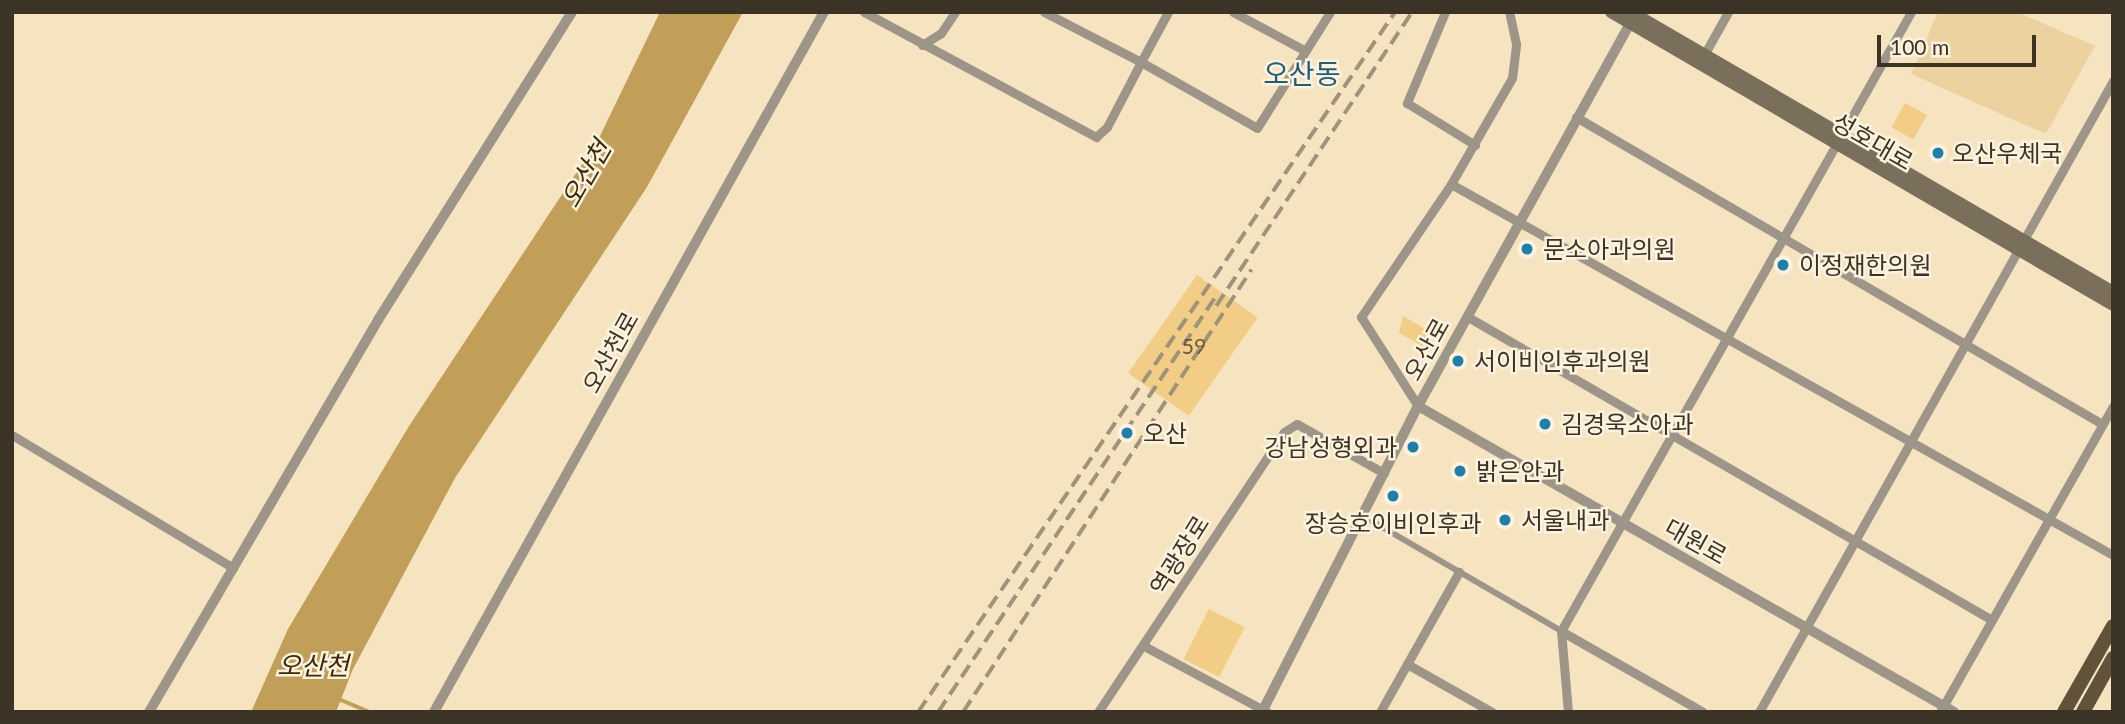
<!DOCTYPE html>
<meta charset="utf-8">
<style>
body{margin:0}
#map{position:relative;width:2125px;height:724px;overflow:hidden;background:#f6e4c1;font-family:Lato,"Noto Sans KR",sans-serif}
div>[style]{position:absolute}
.green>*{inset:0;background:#ecd29f}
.water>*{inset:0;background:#c29f58}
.stream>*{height:3.5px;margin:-1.75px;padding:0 1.75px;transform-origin:1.75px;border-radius:1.75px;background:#c29f58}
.building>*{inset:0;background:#f1cd85;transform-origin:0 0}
.pedestrian>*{height:6px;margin:-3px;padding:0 3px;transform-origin:3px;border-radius:3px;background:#9d9587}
.minor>*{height:9px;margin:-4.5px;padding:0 4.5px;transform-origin:4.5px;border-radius:4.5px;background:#9d9587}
.tertiary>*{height:10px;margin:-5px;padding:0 5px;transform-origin:5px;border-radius:5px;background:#9d9587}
.secondary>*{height:12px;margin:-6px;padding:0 6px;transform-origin:6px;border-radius:6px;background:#7a6f5a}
.primary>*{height:14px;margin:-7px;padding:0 7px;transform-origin:7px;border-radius:7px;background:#61533a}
.rail>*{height:3.5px;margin-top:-1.75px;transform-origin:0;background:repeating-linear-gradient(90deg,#a0937a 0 14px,transparent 0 21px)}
.dots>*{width:19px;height:19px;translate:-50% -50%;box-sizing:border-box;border:4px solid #fdf2dd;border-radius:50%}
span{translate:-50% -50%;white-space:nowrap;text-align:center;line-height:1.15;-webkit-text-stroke:5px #fdf2dd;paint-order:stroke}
.number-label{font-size:21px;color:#685a3e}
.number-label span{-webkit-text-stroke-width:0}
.street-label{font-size:24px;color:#3a3326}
.poi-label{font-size:24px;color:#3a3326}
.left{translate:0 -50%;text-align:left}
.right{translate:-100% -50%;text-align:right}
.water-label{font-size:26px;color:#382908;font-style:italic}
.quarter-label{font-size:28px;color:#1e5e7c}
.frame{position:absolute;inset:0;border:14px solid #3a3326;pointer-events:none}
.scale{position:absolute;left:1877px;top:35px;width:159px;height:32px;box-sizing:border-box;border:4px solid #3a3326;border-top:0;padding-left:9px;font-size:21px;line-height:24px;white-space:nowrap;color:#3a3326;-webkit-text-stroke:5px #fdf2dd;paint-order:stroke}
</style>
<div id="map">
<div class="green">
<div style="clip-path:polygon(1938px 12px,2017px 12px,2095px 46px,2046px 134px,1911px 74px)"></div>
</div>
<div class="water">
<div style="clip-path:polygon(660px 12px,743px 12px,647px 187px,455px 478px,353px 669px,336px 712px,251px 712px,288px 629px,409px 426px,598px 140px)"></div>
</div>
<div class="stream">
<div style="left:339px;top:699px;width:33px;rotate:23deg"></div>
</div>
<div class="building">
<div style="left:1905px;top:103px;width:25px;height:28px;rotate:29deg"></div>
<div style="left:1197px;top:275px;width:74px;height:120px;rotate:35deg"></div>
<div style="clip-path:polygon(1403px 316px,1430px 332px,1422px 346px,1399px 333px)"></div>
<div style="left:1209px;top:609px;width:40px;height:56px;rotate:27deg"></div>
</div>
<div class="pedestrian">
<div style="left:1363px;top:516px;width:229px;rotate:30.1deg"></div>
</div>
<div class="minor">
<div style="left:864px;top:12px;width:264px;rotate:28.3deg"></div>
<div style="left:1096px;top:137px;width:15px;rotate:-42deg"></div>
<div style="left:1107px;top:127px;width:73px;rotate:-62.4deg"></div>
<div style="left:1141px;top:62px;width:109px;rotate:-152.7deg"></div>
<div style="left:1168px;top:12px;width:57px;rotate:118.4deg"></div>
<div style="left:1141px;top:62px;width:133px;rotate:29.6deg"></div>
<div style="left:1257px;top:128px;width:137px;rotate:-57.8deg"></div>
<div style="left:1233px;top:12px;width:81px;rotate:28.2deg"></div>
<div style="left:1445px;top:12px;width:99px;rotate:112.7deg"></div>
<div style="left:1407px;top:103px;width:80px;rotate:31.7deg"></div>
<div style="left:922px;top:45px;width:22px;rotate:-32deg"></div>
<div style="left:941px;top:33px;width:25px;rotate:-56deg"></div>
<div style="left:1704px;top:55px;width:49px;rotate:-60.8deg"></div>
<div style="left:1576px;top:117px;width:609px;rotate:30.27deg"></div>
<div style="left:1451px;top:184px;width:759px;rotate:29.27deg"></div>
<div style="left:1468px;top:317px;width:605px;rotate:30.04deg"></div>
<div style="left:1992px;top:620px;width:106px;rotate:119.5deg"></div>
<div style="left:1418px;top:406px;width:106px;rotate:-122.6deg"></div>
<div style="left:1361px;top:317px;width:161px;rotate:-55.9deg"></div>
<div style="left:1451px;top:184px;width:122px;rotate:-60.1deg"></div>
<div style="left:1512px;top:78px;width:34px;rotate:-83deg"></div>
<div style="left:1516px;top:44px;width:33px;rotate:-102deg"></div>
<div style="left:12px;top:435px;width:258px;rotate:31deg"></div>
<div style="left:1992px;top:620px;width:246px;rotate:-60.5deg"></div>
<div style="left:1561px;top:631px;width:163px;rotate:29.7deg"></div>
<div style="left:1144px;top:646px;width:140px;rotate:28.2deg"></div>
<div style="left:1407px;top:664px;width:98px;rotate:29.5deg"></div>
<div style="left:1098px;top:712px;width:336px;rotate:-56.4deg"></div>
<div style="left:1284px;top:432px;width:15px;rotate:-32deg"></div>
<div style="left:1297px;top:424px;width:100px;rotate:29.4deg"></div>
<div style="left:1380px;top:712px;width:161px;rotate:-60.6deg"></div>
<div style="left:1568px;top:712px;width:81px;rotate:-94.9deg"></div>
<div style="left:1561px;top:631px;width:711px;rotate:-60.51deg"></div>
<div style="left:1759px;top:712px;width:724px;rotate:-60.71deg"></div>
</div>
<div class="tertiary">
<div style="left:1418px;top:406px;width:617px;rotate:29.72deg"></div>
<div style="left:149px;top:712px;width:454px;rotate:-59.7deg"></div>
<div style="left:378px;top:320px;width:364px;rotate:-57.8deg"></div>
<div style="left:434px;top:712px;width:801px;rotate:-60.88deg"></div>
<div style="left:1262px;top:712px;width:343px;rotate:-63deg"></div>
<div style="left:1418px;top:406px;width:438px;rotate:-61deg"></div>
</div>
<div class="secondary">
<div style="left:1611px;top:12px;width:581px;rotate:30.27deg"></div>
<div style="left:1631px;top:12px;width:557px;rotate:30.15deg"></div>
</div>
<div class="primary">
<div style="left:2064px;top:712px;width:99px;rotate:-60.3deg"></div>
<div style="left:2083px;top:712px;width:62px;rotate:-60.9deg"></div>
</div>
<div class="rail">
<div style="left:1216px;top:306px;width:353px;rotate:-56.3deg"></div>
<div style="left:918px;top:712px;width:847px;rotate:-55.73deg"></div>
<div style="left:938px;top:712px;width:500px;rotate:-56.25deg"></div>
<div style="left:963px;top:712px;width:528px;rotate:-56.91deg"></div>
</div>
<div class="dots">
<div style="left:1938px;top:153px;background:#1d7fab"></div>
<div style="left:1527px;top:249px;background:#1d7fab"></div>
<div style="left:1783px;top:265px;background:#1d7fab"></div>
<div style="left:1458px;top:361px;background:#1d7fab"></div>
<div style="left:1545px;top:424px;background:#1d7fab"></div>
<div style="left:1127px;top:433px;background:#1d7fab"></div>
<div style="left:1413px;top:447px;background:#1d7fab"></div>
<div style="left:1460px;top:471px;background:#1d7fab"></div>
<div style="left:1393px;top:496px;background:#1d7fab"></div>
<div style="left:1505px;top:520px;background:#1d7fab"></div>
</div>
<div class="number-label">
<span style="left:1194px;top:346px">59</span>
</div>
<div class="street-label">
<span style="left:1873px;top:141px;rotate:30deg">성호대로</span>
<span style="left:1426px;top:349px;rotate:-61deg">오산로</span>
<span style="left:610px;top:352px;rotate:-61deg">오산천로</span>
<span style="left:1696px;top:541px;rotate:29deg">대원로</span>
<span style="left:1179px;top:555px;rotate:-58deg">역광장로</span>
</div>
<div class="poi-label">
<span class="left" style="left:1952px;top:153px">오산우체국</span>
<span class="left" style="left:1543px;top:249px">문소아과의원</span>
<span class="left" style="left:1799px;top:265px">이정재한의원</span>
<span class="left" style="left:1474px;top:361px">서이비인후과의원</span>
<span class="left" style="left:1561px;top:424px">김경욱소아과</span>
<span class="left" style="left:1143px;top:433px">오산</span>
<span class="right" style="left:1397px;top:447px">강남성형외과</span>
<span class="left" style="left:1476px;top:471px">밝은안과</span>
<span class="left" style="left:1521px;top:520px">서울내과</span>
<span style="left:1393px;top:523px">장승호이비인후과</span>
</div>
<div class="water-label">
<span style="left:586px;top:174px;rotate:-60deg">오산천</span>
<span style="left:313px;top:666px">오산천</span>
</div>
<div class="quarter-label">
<span style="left:1302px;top:73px">오산동</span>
</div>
<div class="frame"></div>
<div class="scale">100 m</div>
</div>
